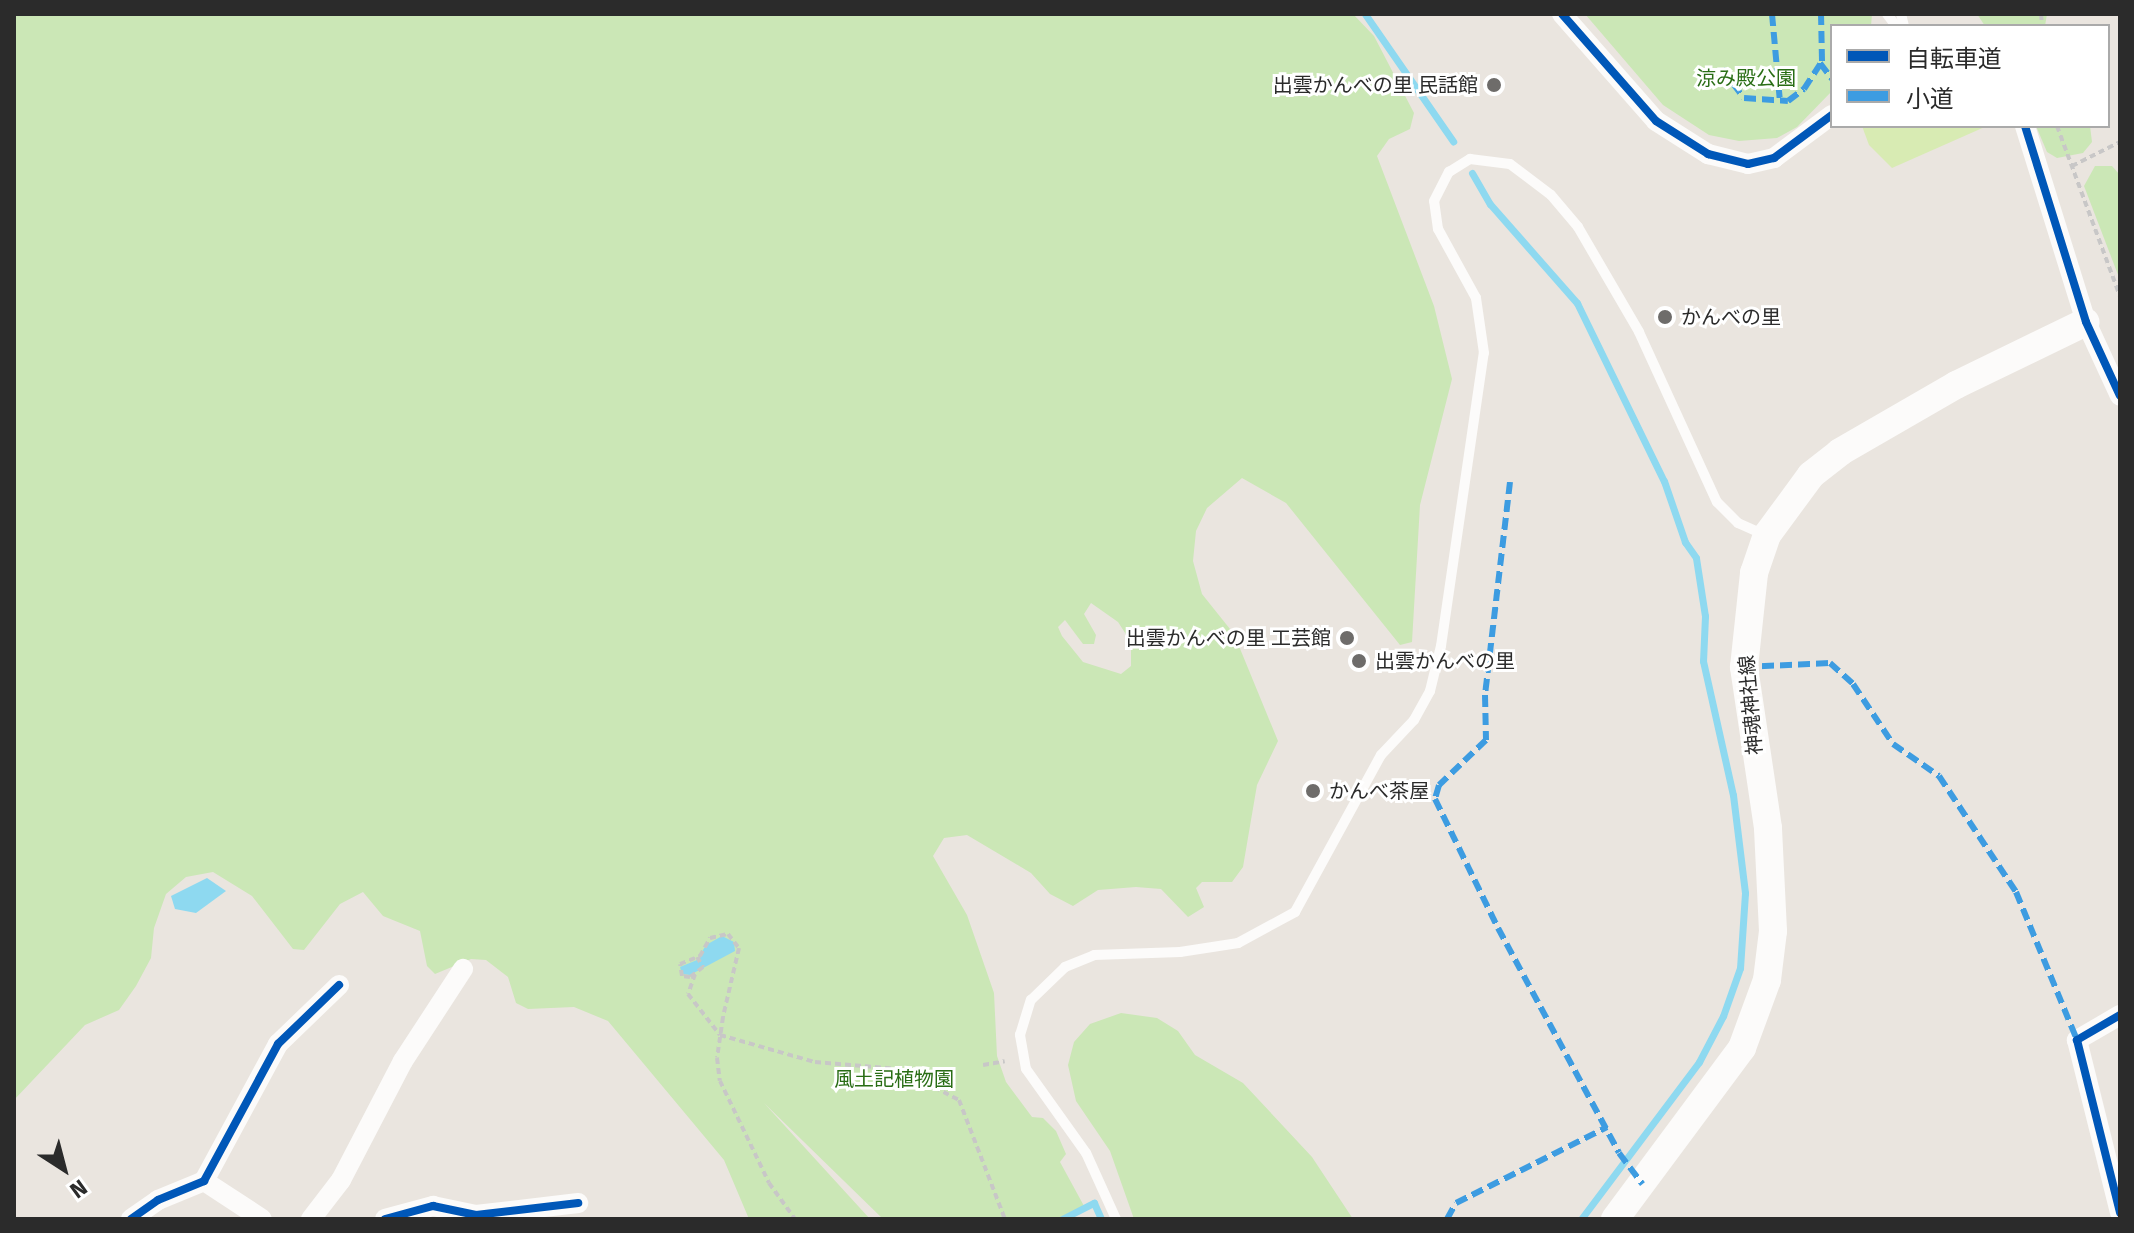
<!DOCTYPE html>
<meta charset="utf-8">
<style>
body{margin:0}
#map{position:relative;width:2134px;height:1233px;overflow:hidden;background:#eae5df;font-family:"Fira Sans","Noto Sans JP",sans-serif}
div>[style]{position:absolute}
.green>*{inset:0;background:#cbe7b6}
.pitch>*{inset:0;background:#d8ebb3}
.water>*{inset:0;background:#8ed9f0}
.stream>*{height:7px;margin:-3.5px;padding:0 3.5px;transform-origin:3.5px;border-radius:3.5px;background:#8ed9f0}
.path>*{height:4px;margin-top:-2px;transform-origin:0;background:repeating-linear-gradient(90deg,#c8c7c7 0 6px,transparent 0 10px)}
.lane>*{height:10px;margin:-5px;padding:0 5px;transform-origin:5px;border-radius:5px;background:#fcfbfa}
.street>*{height:20px;margin:-10px;padding:0 10px;transform-origin:10px;border-radius:10px;background:#fcfbfa}
.secondary>*{height:28px;margin:-14px;padding:0 14px;transform-origin:14px;border-radius:14px;background:#fcfbfa}
.quiet>*{height:6px;margin-top:-3px;transform-origin:0;background:repeating-linear-gradient(90deg,#3d9ce1 0 12px,transparent 0 18px)}
.cycleway>*{height:8px;margin:-4px;padding:0 4px;transform-origin:4px;border-radius:4px;background:#0057b8}
.dots>*{width:22px;height:22px;translate:-50% -50%;box-sizing:border-box;border:4px solid #fff;border-radius:50%}
span{translate:-50% -50%;white-space:nowrap;text-align:center;line-height:1.15;-webkit-text-stroke:6px #fff;paint-order:stroke}
.park-label{font-size:20px;color:#296d15}
.poi-label{font-size:20px;color:#2b2b2b}
.right{translate:-100% -50%;text-align:right}
.left{translate:0 -50%;text-align:left}
.street-label{font-size:20px;color:#2b2b2b}
.frame{position:absolute;inset:0;border:16px solid #2b2b2b;pointer-events:none}
.legend{position:absolute;left:1830px;top:24px;width:280px;height:104px;box-sizing:border-box;background:#fff;border:2px solid #aaa;margin:0;padding:10px 14px;list-style:none;font-size:24px;color:#2b2b2b}
.legend li{display:flex;align-items:center;gap:16px;height:40px}
.legend b{width:40px;border:2px solid #aaa}
.north{position:absolute;left:24px;top:1129px;width:80px;height:80px;-webkit-text-stroke:6px #fff;paint-order:stroke;rotate:144deg;font-size:22px;font-weight:700;line-height:32px;text-align:center;color:#2b2b2b}
.north::after{content:'';display:block;margin:auto;width:28px;height:36px;background:#2b2b2b;clip-path:polygon(50% 0,100% 100%,50% 72%,0 100%)}
</style>
<div id="map">
<div class="green">
<div style="clip-path:polygon(evenodd,14px 14px,1353px 14px,1374px 36px,1414px 113px,1410px 129px,1389px 139px,1377px 156px,1434px 306px,1452px 379px,1420px 505px,1412px 642px,1400px 645px,1286px 503px,1242px 478px,1207px 508px,1196px 531px,1193px 561px,1202px 594px,1234px 634px,1278px 741px,1257px 785px,1243px 867px,1232px 882px,1202px 882px,1196px 888px,1204px 907px,1188px 917px,1161px 889px,1136px 887px,1098px 890px,1073px 906px,1050px 894px,1031px 873px,967px 835px,944px 838px,933px 856px,967px 915px,994px 993px,997px 1056px,1006px 1082px,1032px 1117px,1043px 1118px,1056px 1131px,1066px 1154px,1060px 1162px,1084px 1206px,1057px 1219px,883px 1219px,764px 1103px,870px 1219px,749px 1219px,724px 1160px,608px 1021px,574px 1007px,528px 1009px,516px 1003px,508px 977px,486px 960px,471px 959px,435px 974px,427px 966px,420px 931px,383px 916px,363px 892px,340px 904px,304px 950px,293px 949px,252px 896px,213px 872px,186px 877px,166px 894px,154px 928px,151px 958px,136px 986px,119px 1010px,85px 1025px,14px 1100px,14px 14px,1091px 603px,1118px 622px,1131px 642px,1131px 666px,1121px 674px,1083px 662px,1062px 636px,1058px 627px,1065px 620px,1083px 644px,1094px 644px,1096px 635px,1084px 614px,1091px 603px)"></div>
<div style="clip-path:polygon(1585px 14px,1872px 14px,1871px 26px,1832px 26px,1832px 91px,1797px 127px,1777px 138px,1739px 141px,1709px 135px,1663px 105px)"></div>
<div style="clip-path:polygon(1977px 14px,2047px 14px,2045px 26px,1985px 26px)"></div>
<div style="clip-path:polygon(2036px 126px,2090px 126px,2092px 142px,2083px 153px,2057px 158px,2047px 152px)"></div>
<div style="clip-path:polygon(2095px 166px,2112px 166px,2120px 175px,2120px 280px,2084px 186px)"></div>
<div style="clip-path:polygon(1121px 1013px,1157px 1018px,1178px 1031px,1195px 1055px,1243px 1083px,1312px 1157px,1353px 1219px,1134px 1219px,1110px 1151px,1076px 1101px,1068px 1065px,1074px 1042px,1090px 1024px)"></div>
</div>
<div class="pitch">
<div style="clip-path:polygon(1862px 126px,1987px 126px,1892px 168px,1869px 145px)"></div>
</div>
<div class="water">
<div style="clip-path:polygon(207px 878px,226px 891px,196px 913px,175px 909px,171px 896px)"></div>
<div style="clip-path:polygon(722px 936px,734px 942px,735px 951px,690px 975px,682px 974px,680px 967px,697px 960px,706px 945px)"></div>
</div>
<div class="stream">
<div style="left:1365px;top:14px;width:155px;rotate:55.3deg"></div>
<div style="left:1472px;top:173px;width:36px;rotate:60deg"></div>
<div style="left:1490px;top:204px;width:132px;rotate:48.7deg"></div>
<div style="left:1577px;top:303px;width:198px;rotate:64deg"></div>
<div style="left:1664px;top:481px;width:65px;rotate:71deg"></div>
<div style="left:1685px;top:542px;width:19px;rotate:55deg"></div>
<div style="left:1696px;top:558px;width:59px;rotate:81.2deg"></div>
<div style="left:1705px;top:616px;width:45px;rotate:92.5deg"></div>
<div style="left:1703px;top:661px;width:137px;rotate:77.4deg"></div>
<div style="left:1733px;top:795px;width:99px;rotate:83deg"></div>
<div style="left:1745px;top:893px;width:75px;rotate:93.8deg"></div>
<div style="left:1740px;top:968px;width:51px;rotate:109.5deg"></div>
<div style="left:1723px;top:1016px;width:52px;rotate:117.6deg"></div>
<div style="left:1699px;top:1062px;width:196px;rotate:126.9deg"></div>
<div style="left:1062px;top:1219px;width:36px;rotate:-27deg"></div>
<div style="left:1094px;top:1203px;width:17px;rotate:66deg"></div>
</div>
<div class="path">
<div style="left:2041px;top:14px;width:12px;rotate:85deg"></div>
<div style="left:2057px;top:126px;width:181px;rotate:69.7deg"></div>
<div style="left:2072px;top:166px;width:54px;rotate:-26.6deg"></div>
<div style="left:697px;top:957px;width:12px;rotate:59deg"></div>
<div style="left:703px;top:967px;width:16px;rotate:142deg"></div>
<div style="left:690px;top:977px;width:8px;rotate:-173deg"></div>
<div style="left:682px;top:976px;width:12px;rotate:-99deg"></div>
<div style="left:680px;top:964px;width:22px;rotate:-22deg"></div>
<div style="left:700px;top:956px;width:21px;rotate:-61deg"></div>
<div style="left:710px;top:938px;width:18px;rotate:-13deg"></div>
<div style="left:728px;top:934px;width:18px;rotate:52deg"></div>
<div style="left:739px;top:948px;width:71px;rotate:103.1deg"></div>
<div style="left:723px;top:1017px;width:41px;rotate:98.3deg"></div>
<div style="left:717px;top:1058px;width:23px;rotate:83deg"></div>
<div style="left:720px;top:1081px;width:113px;rotate:64.3deg"></div>
<div style="left:769px;top:1183px;width:44px;rotate:54.2deg"></div>
<div style="left:695px;top:974px;width:21px;rotate:109deg"></div>
<div style="left:688px;top:994px;width:52px;rotate:52deg"></div>
<div style="left:720px;top:1035px;width:99px;rotate:15.9deg"></div>
<div style="left:815px;top:1062px;width:84px;rotate:4.8deg"></div>
<div style="left:899px;top:1069px;width:68px;rotate:27.3deg"></div>
<div style="left:959px;top:1100px;width:128px;rotate:68.9deg"></div>
<div style="left:983px;top:1065px;width:22px;rotate:-10deg"></div>
</div>
<div class="lane">
<div style="left:1887px;top:14px;width:15px;rotate:53deg"></div>
<div style="left:1901px;top:14px;width:12px;rotate:76deg"></div>
<div style="left:1116px;top:1219px;width:72px;rotate:-114.4deg"></div>
<div style="left:1086px;top:1153px;width:103px;rotate:-125.5deg"></div>
<div style="left:1026px;top:1069px;width:35px;rotate:-100deg"></div>
<div style="left:1020px;top:1035px;width:37px;rotate:-73deg"></div>
<div style="left:1031px;top:1000px;width:47px;rotate:-44.1deg"></div>
<div style="left:1065px;top:967px;width:31px;rotate:-22deg"></div>
<div style="left:1094px;top:955px;width:86px;rotate:-2deg"></div>
<div style="left:1180px;top:952px;width:59px;rotate:-8.8deg"></div>
<div style="left:1238px;top:943px;width:65px;rotate:-28.5deg"></div>
<div style="left:1295px;top:912px;width:179px;rotate:-61.3deg"></div>
<div style="left:1381px;top:755px;width:48px;rotate:-46.7deg"></div>
<div style="left:1414px;top:720px;width:33px;rotate:-61deg"></div>
<div style="left:1430px;top:691px;width:46px;rotate:-76.3deg"></div>
<div style="left:1441px;top:646px;width:296px;rotate:-81.7deg"></div>
<div style="left:1484px;top:353px;width:56px;rotate:-98.3deg"></div>
<div style="left:1476px;top:298px;width:79px;rotate:-118.8deg"></div>
<div style="left:1438px;top:229px;width:28px;rotate:-98deg"></div>
<div style="left:1434px;top:201px;width:33px;rotate:-63deg"></div>
<div style="left:1449px;top:172px;width:25px;rotate:-32deg"></div>
<div style="left:1470px;top:159px;width:40px;rotate:7.1deg"></div>
<div style="left:1510px;top:164px;width:51px;rotate:37.1deg"></div>
<div style="left:1551px;top:195px;width:42px;rotate:49.8deg"></div>
<div style="left:1578px;top:227px;width:121px;rotate:59.8deg"></div>
<div style="left:1639px;top:332px;width:187px;rotate:65.4deg"></div>
<div style="left:1717px;top:502px;width:30px;rotate:45deg"></div>
<div style="left:1738px;top:523px;width:30px;rotate:24deg"></div>
</div>
<div class="street">
<div style="left:1562px;top:14px;width:142px;rotate:48.7deg"></div>
<div style="left:1656px;top:121px;width:62px;rotate:32.4deg"></div>
<div style="left:1708px;top:154px;width:41px;rotate:14deg"></div>
<div style="left:1748px;top:164px;width:27px;rotate:-13deg"></div>
<div style="left:1774px;top:158px;width:72px;rotate:-36.6deg"></div>
<div style="left:2025px;top:126px;width:205px;rotate:72.7deg"></div>
<div style="left:2086px;top:322px;width:81px;rotate:65.3deg"></div>
<div style="left:2120px;top:1015px;width:50px;rotate:149.8deg"></div>
<div style="left:2077px;top:1040px;width:178px;rotate:76deg"></div>
<div style="left:204px;top:1181px;width:69px;rotate:33.2deg"></div>
<div style="left:131px;top:1219px;width:33px;rotate:-35deg"></div>
<div style="left:158px;top:1200px;width:50px;rotate:-22.4deg"></div>
<div style="left:204px;top:1181px;width:156px;rotate:-61.6deg"></div>
<div style="left:278px;top:1044px;width:85px;rotate:-44deg"></div>
<div style="left:311px;top:1219px;width:49px;rotate:-52.4deg"></div>
<div style="left:341px;top:1180px;width:134px;rotate:-62.5deg"></div>
<div style="left:403px;top:1061px;width:110px;rotate:-56.9deg"></div>
<div style="left:385px;top:1219px;width:50px;rotate:-15.2deg"></div>
<div style="left:433px;top:1206px;width:44px;rotate:11.8deg"></div>
<div style="left:476px;top:1215px;width:103px;rotate:-6.7deg"></div>
</div>
<div class="secondary">
<div style="left:1615px;top:1219px;width:213px;rotate:-53.4deg"></div>
<div style="left:1742px;top:1048px;width:72px;rotate:-69.8deg"></div>
<div style="left:1767px;top:980px;width:49px;rotate:-83deg"></div>
<div style="left:1773px;top:931px;width:103px;rotate:-92.8deg"></div>
<div style="left:1768px;top:828px;width:163px;rotate:-98.5deg"></div>
<div style="left:1744px;top:667px;width:95px;rotate:-83.9deg"></div>
<div style="left:1754px;top:573px;width:40px;rotate:-71.1deg"></div>
<div style="left:1767px;top:535px;width:74px;rotate:-53.7deg"></div>
<div style="left:1811px;top:475px;width:37px;rotate:-38deg"></div>
<div style="left:1840px;top:452px;width:134px;rotate:-30deg"></div>
<div style="left:1956px;top:385px;width:144px;rotate:-25.9deg"></div>
</div>
<div class="quiet">
<div style="left:1772px;top:14px;width:88px;rotate:84.8deg"></div>
<div style="left:1820px;top:63px;width:20px;rotate:53deg"></div>
<div style="left:1722px;top:69px;width:36px;rotate:53deg"></div>
<div style="left:1744px;top:98px;width:44px;rotate:3.9deg"></div>
<div style="left:1788px;top:101px;width:20px;rotate:-37deg"></div>
<div style="left:1804px;top:89px;width:33px;rotate:-57deg"></div>
<div style="left:1822px;top:61px;width:47px;rotate:-91.2deg"></div>
<div style="left:1510px;top:482px;width:214px;rotate:96.7deg"></div>
<div style="left:1485px;top:695px;width:45px;rotate:88.7deg"></div>
<div style="left:1486px;top:740px;width:65px;rotate:136.2deg"></div>
<div style="left:1439px;top:785px;width:15px;rotate:106deg"></div>
<div style="left:1435px;top:799px;width:144px;rotate:64deg"></div>
<div style="left:1498px;top:928px;width:255px;rotate:61.7deg"></div>
<div style="left:1619px;top:1153px;width:39px;rotate:53deg"></div>
<div style="left:1744px;top:667px;width:86px;rotate:-2.7deg"></div>
<div style="left:1830px;top:663px;width:31px;rotate:42deg"></div>
<div style="left:1853px;top:684px;width:72px;rotate:56.3deg"></div>
<div style="left:1893px;top:744px;width:56px;rotate:34.8deg"></div>
<div style="left:1939px;top:776px;width:139px;rotate:56.4deg"></div>
<div style="left:2016px;top:892px;width:160px;rotate:67.6deg"></div>
<div style="left:1447px;top:1219px;width:18px;rotate:-61deg"></div>
<div style="left:1456px;top:1203px;width:169px;rotate:-26.7deg"></div>
</div>
<div class="cycleway">
<div style="left:1562px;top:14px;width:142px;rotate:48.7deg"></div>
<div style="left:1656px;top:121px;width:62px;rotate:32.4deg"></div>
<div style="left:1708px;top:154px;width:41px;rotate:14deg"></div>
<div style="left:1748px;top:164px;width:27px;rotate:-13deg"></div>
<div style="left:1774px;top:158px;width:72px;rotate:-36.6deg"></div>
<div style="left:2025px;top:126px;width:205px;rotate:72.7deg"></div>
<div style="left:2086px;top:322px;width:81px;rotate:65.3deg"></div>
<div style="left:2120px;top:1015px;width:50px;rotate:149.8deg"></div>
<div style="left:2077px;top:1040px;width:178px;rotate:76deg"></div>
<div style="left:131px;top:1219px;width:33px;rotate:-35deg"></div>
<div style="left:158px;top:1200px;width:50px;rotate:-22.4deg"></div>
<div style="left:204px;top:1181px;width:156px;rotate:-61.6deg"></div>
<div style="left:278px;top:1044px;width:85px;rotate:-44deg"></div>
<div style="left:385px;top:1219px;width:50px;rotate:-15.2deg"></div>
<div style="left:433px;top:1206px;width:44px;rotate:11.8deg"></div>
<div style="left:476px;top:1215px;width:103px;rotate:-6.7deg"></div>
</div>
<div class="dots">
<div style="left:1494px;top:85px;background:#6e6c6a"></div>
<div style="left:1665px;top:317px;background:#6e6c6a"></div>
<div style="left:1347px;top:638px;background:#6e6c6a"></div>
<div style="left:1359px;top:661px;background:#6e6c6a"></div>
<div style="left:1313px;top:791px;background:#6e6c6a"></div>
</div>
<div class="park-label">
<span style="left:1746px;top:78px">涼み殿公園</span>
<span style="left:894px;top:1079px">風土記植物園</span>
</div>
<div class="poi-label">
<span class="right" style="left:1478px;top:85px">出雲かんべの里 民話館</span>
<span class="left" style="left:1681px;top:317px">かんべの里</span>
<span class="right" style="left:1331px;top:638px">出雲かんべの里 工芸館</span>
<span class="left" style="left:1375px;top:661px">出雲かんべの里</span>
<span class="left" style="left:1329px;top:791px">かんべ茶屋</span>
</div>
<div class="street-label">
<span style="left:1751px;top:705px;rotate:-95deg">神魂神社線</span>
</div>
<div class="frame"></div>
<ul class="legend">
<li><b style="height:10px;background:#0057b8"></b>自転車道</li>
<li><b style="height:10px;background:#3d9ce1"></b>小道</li>
</ul>
<div class="north">N</div>
</div>
